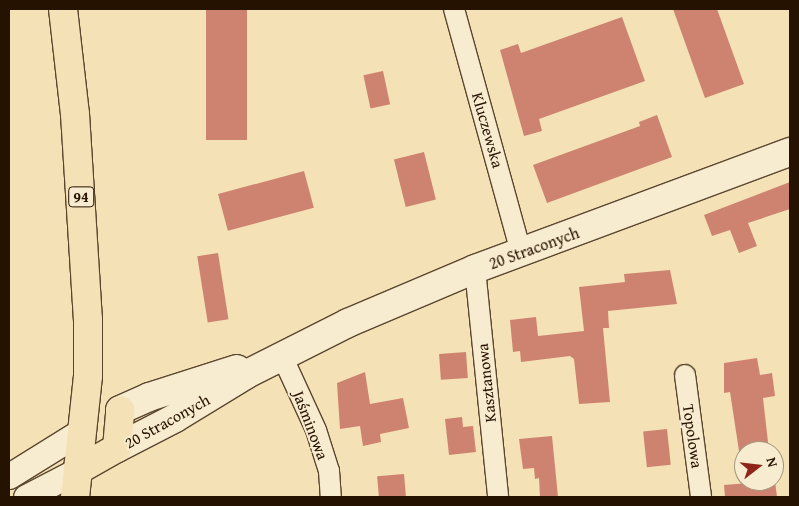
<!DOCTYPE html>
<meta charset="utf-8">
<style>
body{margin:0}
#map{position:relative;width:799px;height:506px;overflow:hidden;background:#f4e1b6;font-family:"Gentium Book Plus",serif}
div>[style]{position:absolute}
.building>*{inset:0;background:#ce8371;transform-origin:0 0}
.roads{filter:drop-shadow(1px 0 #5a462e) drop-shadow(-1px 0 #5a462e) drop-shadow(0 1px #5a462e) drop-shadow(0 -1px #5a462e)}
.minor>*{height:20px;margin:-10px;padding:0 10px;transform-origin:10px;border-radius:10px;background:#f8ecd0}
.tertiary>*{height:25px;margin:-12.5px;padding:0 12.5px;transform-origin:12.5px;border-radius:12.5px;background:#f8ecd0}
.secondary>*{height:28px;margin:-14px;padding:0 14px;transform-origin:14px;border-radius:14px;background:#f8ecd0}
.primary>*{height:28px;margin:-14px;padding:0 14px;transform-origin:14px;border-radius:14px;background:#f4e1b6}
span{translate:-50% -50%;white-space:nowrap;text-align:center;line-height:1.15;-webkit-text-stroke:4px #f8ecd0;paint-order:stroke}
.shield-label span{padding:1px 4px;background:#f8ecd0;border:1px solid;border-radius:4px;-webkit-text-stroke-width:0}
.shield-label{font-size:15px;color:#261201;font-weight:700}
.street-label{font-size:16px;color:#261201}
.frame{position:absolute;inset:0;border:10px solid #261201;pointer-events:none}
.north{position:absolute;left:734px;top:441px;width:50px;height:50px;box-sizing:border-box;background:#f8ecd0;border:1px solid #a4957d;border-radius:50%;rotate:74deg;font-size:14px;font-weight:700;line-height:20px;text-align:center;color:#261201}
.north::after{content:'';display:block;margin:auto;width:18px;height:22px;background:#8f2418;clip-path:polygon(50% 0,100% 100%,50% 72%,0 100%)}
</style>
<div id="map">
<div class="building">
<div style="left:206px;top:9px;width:41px;height:131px"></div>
<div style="clip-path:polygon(673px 9px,717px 9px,744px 84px,705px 98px)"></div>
<div style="clip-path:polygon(622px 17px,645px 81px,539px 119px,542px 131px,524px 136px,500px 50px,518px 44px,521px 53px)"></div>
<div style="left:383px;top:71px;width:34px;height:20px;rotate:78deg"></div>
<div style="clip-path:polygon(657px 115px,672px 157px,547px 203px,533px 165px,640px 126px,639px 122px)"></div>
<div style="left:424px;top:152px;width:49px;height:31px;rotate:76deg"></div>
<div style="left:304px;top:171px;width:38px;height:89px;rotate:75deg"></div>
<div style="clip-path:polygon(790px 182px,790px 209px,748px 223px,757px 246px,739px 253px,730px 230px,712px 236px,704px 215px)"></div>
<div style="left:218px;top:253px;width:67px;height:21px;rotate:81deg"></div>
<div style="clip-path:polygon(670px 270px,677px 304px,608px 311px,609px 328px,603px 328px,610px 402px,579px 404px,574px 359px,570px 356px,521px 362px,520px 351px,513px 352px,510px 320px,536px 317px,538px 336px,584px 331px,579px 287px,625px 282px,624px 274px)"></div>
<div style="left:466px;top:352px;width:26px;height:27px;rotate:86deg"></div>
<div style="clip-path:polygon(757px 358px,760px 375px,772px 373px,775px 396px,763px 398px,769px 451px,739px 451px,730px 392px,724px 393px,724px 363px)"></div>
<div style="clip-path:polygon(365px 372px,370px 404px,403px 398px,409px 428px,380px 434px,381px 442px,363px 446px,360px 426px,340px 429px,337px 383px)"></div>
<div style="clip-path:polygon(462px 417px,463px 427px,473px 426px,476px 452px,449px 455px,445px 419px)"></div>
<div style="left:667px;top:429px;width:36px;height:24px;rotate:84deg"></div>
<div style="clip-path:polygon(552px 436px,558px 497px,540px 497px,539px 478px,535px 479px,534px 468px,523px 469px,519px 439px)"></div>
<div style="left:404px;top:474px;width:23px;height:27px;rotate:85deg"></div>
<div style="clip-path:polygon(775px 481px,777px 497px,725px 497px,724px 485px)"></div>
</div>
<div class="roads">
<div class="minor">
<div style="left:454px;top:9px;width:252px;rotate:74.6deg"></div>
<div style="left:475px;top:269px;width:229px;rotate:84.2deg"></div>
<div style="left:282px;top:356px;width:81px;rotate:65.3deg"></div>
<div style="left:316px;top:430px;width:43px;rotate:72.4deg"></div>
<div style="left:329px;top:471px;width:26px;rotate:86deg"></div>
<div style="left:685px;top:375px;width:123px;rotate:82.5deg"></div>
</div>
<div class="tertiary">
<div style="left:9px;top:476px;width:87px;rotate:-31.9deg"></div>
<div style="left:26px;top:497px;width:59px;rotate:-27.4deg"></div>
</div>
<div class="secondary">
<div style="left:120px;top:410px;width:32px;rotate:-24deg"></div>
<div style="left:149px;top:397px;width:92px;rotate:-17.7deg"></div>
<div style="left:117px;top:448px;width:65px;rotate:-27.3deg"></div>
<div style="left:175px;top:418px;width:84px;rotate:-31.4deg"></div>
<div style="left:247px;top:374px;width:113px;rotate:-26.8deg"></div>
<div style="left:348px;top:323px;width:138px;rotate:-23deg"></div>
<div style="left:475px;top:269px;width:336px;rotate:-20.4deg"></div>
</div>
<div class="primary">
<div style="left:63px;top:9px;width:106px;rotate:83.5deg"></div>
<div style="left:75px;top:114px;width:206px;rotate:86.4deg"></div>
<div style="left:88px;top:320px;width:56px;rotate:90deg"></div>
<div style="left:88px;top:376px;width:122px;rotate:96.1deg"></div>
<div style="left:78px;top:470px;width:45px;rotate:-29.4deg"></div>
<div style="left:117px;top:448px;width:38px;rotate:-85deg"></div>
</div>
</div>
<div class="shield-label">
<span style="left:81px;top:197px">94</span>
</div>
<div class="street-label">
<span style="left:488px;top:130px;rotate:74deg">Kluczewska</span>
<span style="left:534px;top:248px;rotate:-20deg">20 Straconych</span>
<span style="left:486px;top:383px;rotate:-96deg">Kasztanowa</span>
<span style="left:167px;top:421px;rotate:-29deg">20 Straconych</span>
<span style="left:311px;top:425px;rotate:69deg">Jaśminowa</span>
<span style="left:693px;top:436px;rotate:82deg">Topolowa</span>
</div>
<div class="frame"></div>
<div class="north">N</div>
</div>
